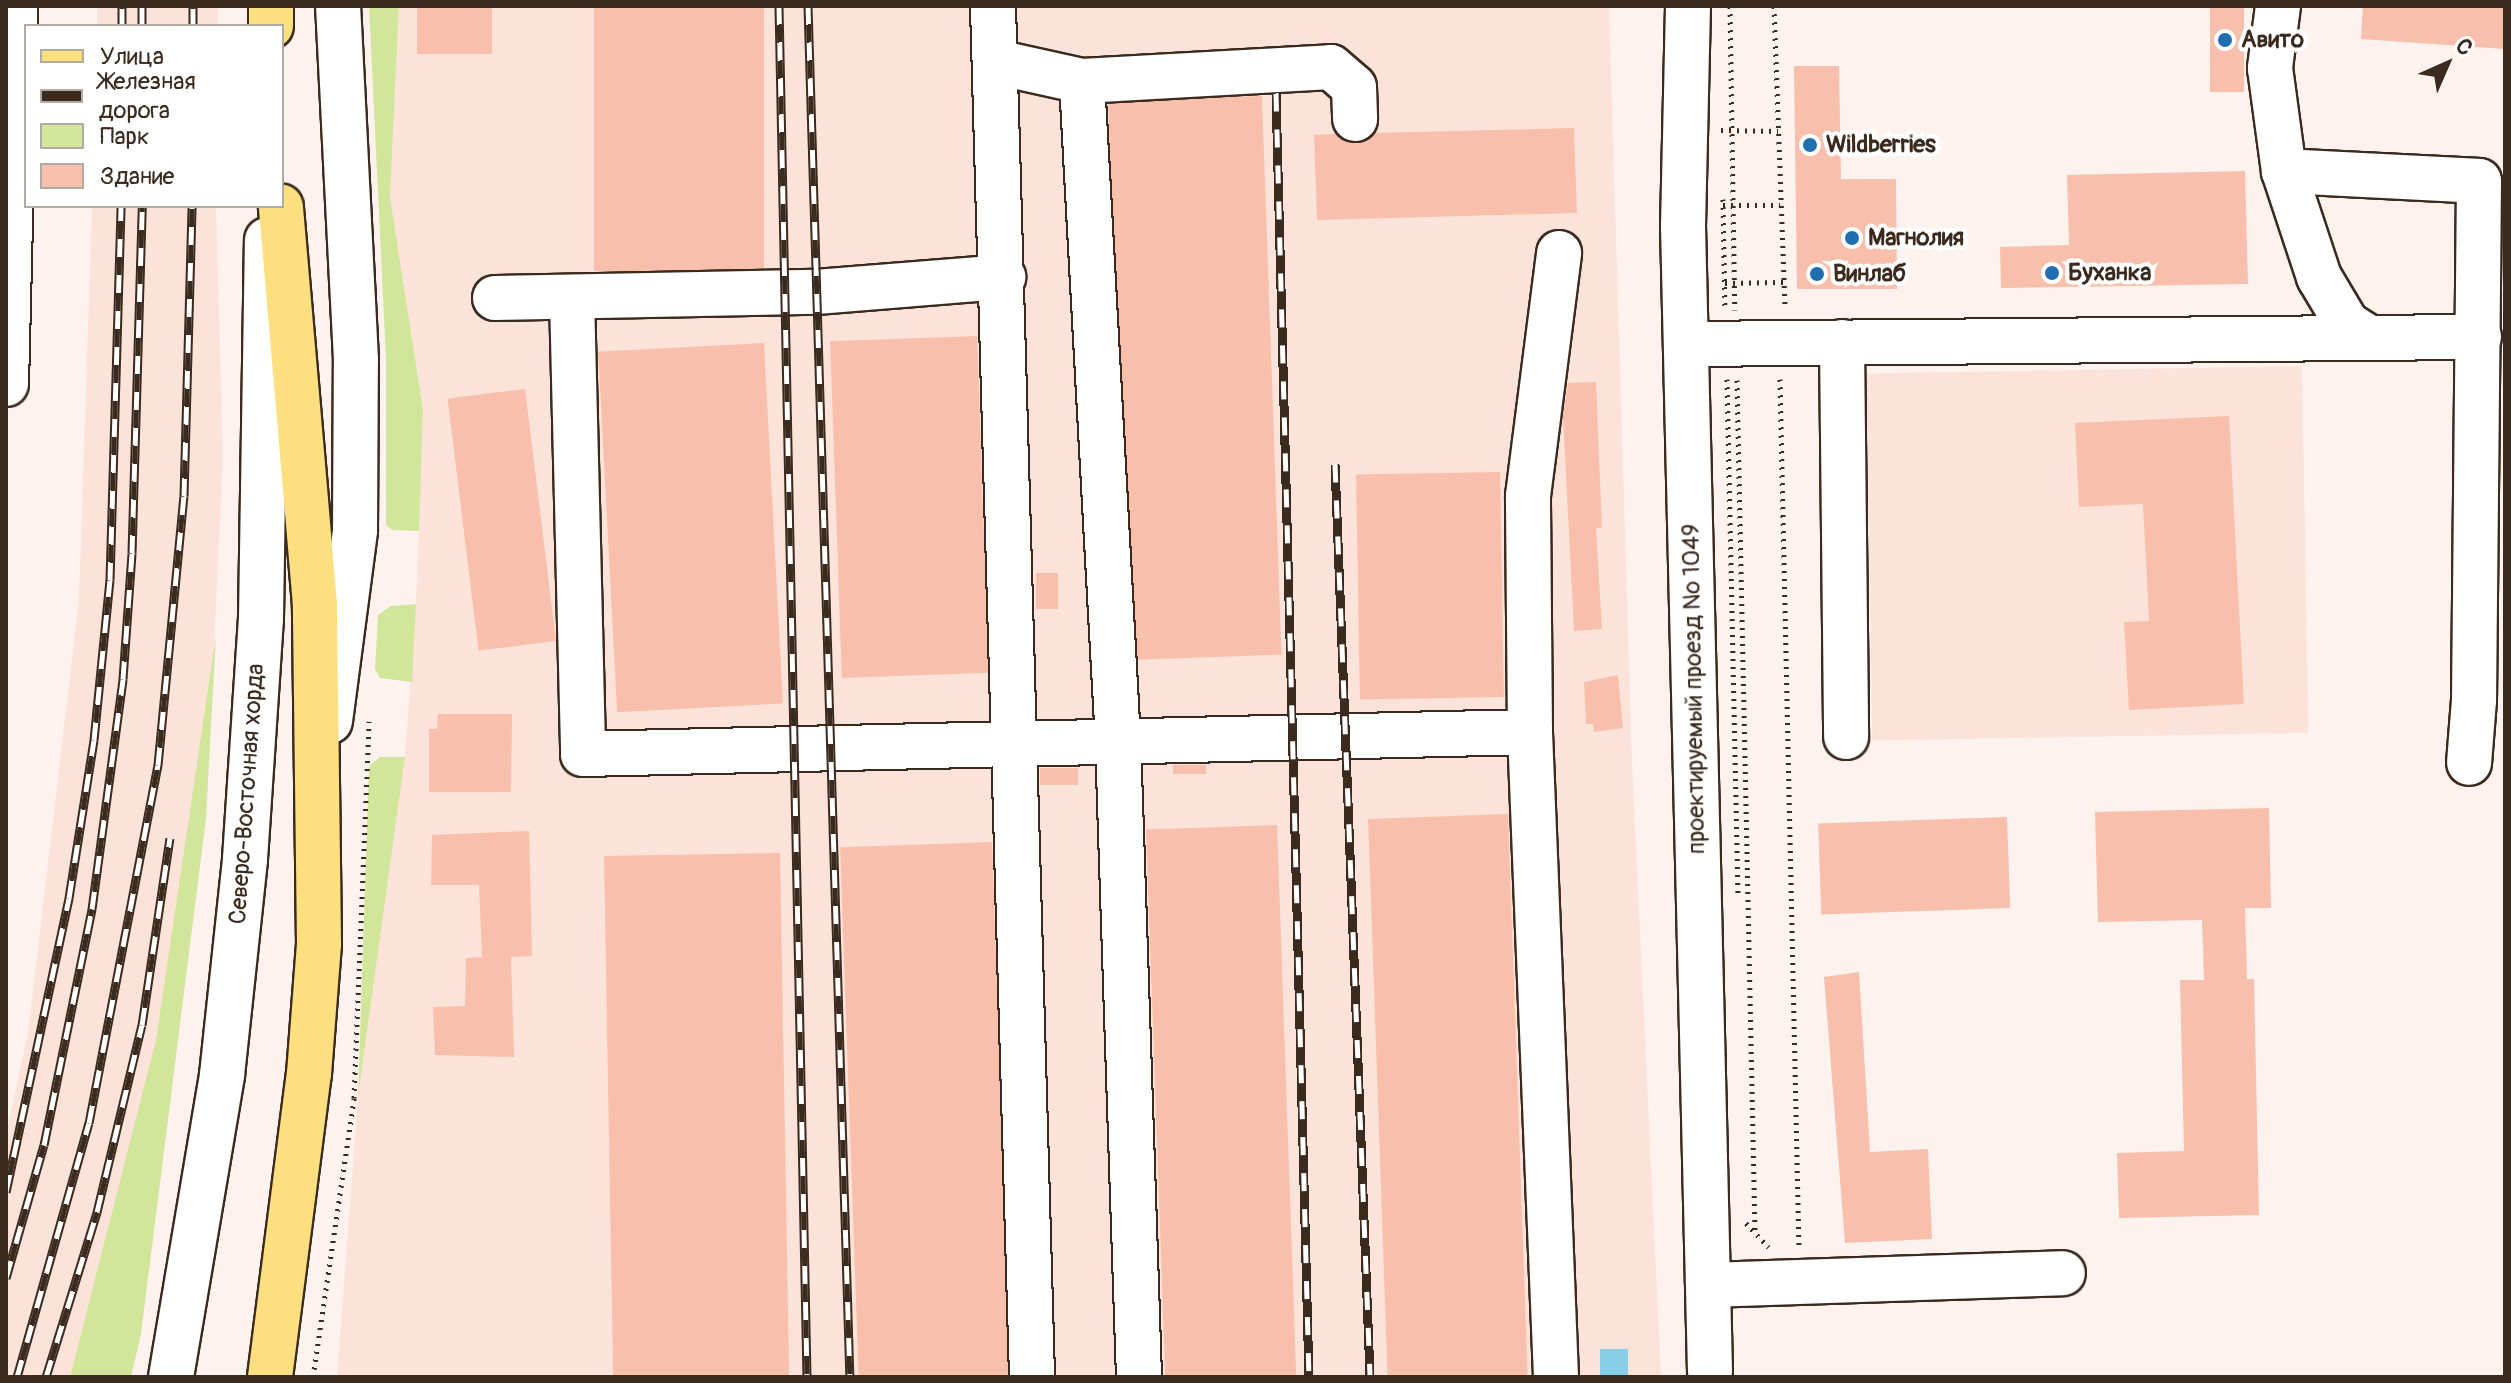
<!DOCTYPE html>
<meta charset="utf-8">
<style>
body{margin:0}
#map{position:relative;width:2511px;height:1383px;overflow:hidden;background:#fdf2ee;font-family:Pangolin,sans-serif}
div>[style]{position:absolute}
.built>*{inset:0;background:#fbe3da;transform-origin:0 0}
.green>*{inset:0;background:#d1e69b}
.water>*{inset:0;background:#87cee8;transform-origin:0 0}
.building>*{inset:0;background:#f7bfac;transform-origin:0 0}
.path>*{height:5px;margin-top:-2.5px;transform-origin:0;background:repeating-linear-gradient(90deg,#3b2a1e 0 2px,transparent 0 8px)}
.roads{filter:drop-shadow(2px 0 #3b2a1e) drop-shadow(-2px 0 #3b2a1e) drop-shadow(0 2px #3b2a1e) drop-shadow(0 -2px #3b2a1e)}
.minor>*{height:44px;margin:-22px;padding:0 22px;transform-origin:22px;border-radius:22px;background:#fff}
.major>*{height:44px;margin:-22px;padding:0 22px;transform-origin:22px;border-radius:22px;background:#fce080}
.rail>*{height:9px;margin-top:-4.5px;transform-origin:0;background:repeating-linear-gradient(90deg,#fff 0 18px,#3b2a1e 0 36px);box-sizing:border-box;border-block:2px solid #3b2a1e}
.dots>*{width:22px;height:22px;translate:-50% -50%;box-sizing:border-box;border:4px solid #fff;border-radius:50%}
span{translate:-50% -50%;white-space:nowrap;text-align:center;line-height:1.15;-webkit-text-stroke:8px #fff;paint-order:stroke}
.poi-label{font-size:24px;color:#3b2a1e;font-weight:700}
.left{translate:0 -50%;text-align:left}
.street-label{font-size:24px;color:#3b2a1e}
.frame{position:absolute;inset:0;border:8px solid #3b2a1e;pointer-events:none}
.legend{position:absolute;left:24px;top:24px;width:260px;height:184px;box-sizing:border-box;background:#fff;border:2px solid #b1aaa5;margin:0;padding:10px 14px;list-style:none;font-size:24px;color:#3b2a1e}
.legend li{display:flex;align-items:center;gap:16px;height:40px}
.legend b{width:40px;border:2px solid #b1aaa5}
.north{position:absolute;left:2407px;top:24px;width:80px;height:80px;-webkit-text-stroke:6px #fff;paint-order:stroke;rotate:45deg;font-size:22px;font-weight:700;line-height:32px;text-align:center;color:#3b2a1e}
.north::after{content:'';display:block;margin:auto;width:28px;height:36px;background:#3b2a1e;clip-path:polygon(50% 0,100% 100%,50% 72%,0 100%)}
</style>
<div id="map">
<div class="built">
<div style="left:97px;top:6px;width:121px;height:20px"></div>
<div style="clip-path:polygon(399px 6px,1609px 6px,1632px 762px,1661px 1377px,337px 1377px,358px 1097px,405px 757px,416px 604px,423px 410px,390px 197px)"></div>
<div style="clip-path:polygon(92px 206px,216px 206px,223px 456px,206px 818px,98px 1377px,6px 1377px,6px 1134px,28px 1033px,79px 599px)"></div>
<div style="left:2302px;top:366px;width:367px;height:436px;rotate:89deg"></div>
</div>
<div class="green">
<div style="clip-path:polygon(369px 6px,399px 6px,390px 197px,423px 410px,419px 531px,392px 530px,386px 525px,386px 360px)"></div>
<div style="clip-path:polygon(416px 604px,412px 682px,380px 678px,375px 669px,378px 615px,391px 606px)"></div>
<div style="clip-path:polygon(216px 635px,206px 818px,141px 1334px,131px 1377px,70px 1377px,156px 1040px)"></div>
<div style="clip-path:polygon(380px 757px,405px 757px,358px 1097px,369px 766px)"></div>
</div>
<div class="water">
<div style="left:1600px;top:1349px;width:28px;height:28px"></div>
</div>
<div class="building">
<div style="left:417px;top:6px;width:75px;height:48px"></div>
<div style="left:594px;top:6px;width:170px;height:265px"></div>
<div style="left:2210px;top:6px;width:34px;height:86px"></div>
<div style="clip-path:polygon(2363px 6px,2505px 6px,2505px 49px,2361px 39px)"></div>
<div style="clip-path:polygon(1794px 66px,1839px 66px,1841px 179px,1896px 179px,1897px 289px,1797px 289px)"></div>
<div style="left:1262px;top:96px;width:559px;height:154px;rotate:88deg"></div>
<div style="clip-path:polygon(1574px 128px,1577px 213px,1317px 220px,1314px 135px,1336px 134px,1357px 144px,1375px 133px)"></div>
<div style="clip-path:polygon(2245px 171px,2248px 284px,2001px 288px,2000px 247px,2069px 245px,2067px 175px)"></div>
<div style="left:977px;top:336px;width:337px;height:147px;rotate:88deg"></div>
<div style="left:764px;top:343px;width:361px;height:166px;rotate:87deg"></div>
<div style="clip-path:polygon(1596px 382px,1602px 528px,1596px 528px,1602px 629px,1574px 631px,1563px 416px,1568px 383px)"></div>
<div style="left:525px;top:389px;width:254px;height:78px;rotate:83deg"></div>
<div style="clip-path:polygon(2229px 416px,2244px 704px,2129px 710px,2124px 622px,2149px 621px,2143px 504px,2079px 507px,2075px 423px)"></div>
<div style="left:1500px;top:472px;width:225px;height:144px;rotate:89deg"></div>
<div style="left:1036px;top:573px;width:22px;height:36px"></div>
<div style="clip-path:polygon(1618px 675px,1623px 728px,1594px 732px,1593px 724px,1586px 724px,1584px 682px)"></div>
<div style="clip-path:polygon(438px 714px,512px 714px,511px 792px,429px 792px,429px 729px,437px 729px)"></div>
<div style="left:1173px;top:765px;width:33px;height:9px"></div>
<div style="left:1040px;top:768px;width:38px;height:17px"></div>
<div style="clip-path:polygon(2269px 808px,2271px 908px,2245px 908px,2247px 979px,2254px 979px,2259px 1215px,2119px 1218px,2117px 1153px,2184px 1151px,2180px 980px,2204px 980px,2202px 920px,2098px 922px,2095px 812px)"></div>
<div style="left:1508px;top:814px;width:563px;height:140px;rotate:88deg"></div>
<div style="left:2007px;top:817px;width:91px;height:189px;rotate:88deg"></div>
<div style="left:1277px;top:825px;width:552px;height:131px;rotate:88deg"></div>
<div style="clip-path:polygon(529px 831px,532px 956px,511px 957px,514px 1057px,435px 1055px,433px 1007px,465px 1006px,466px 958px,482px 957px,479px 885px,431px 885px,432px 835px)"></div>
<div style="left:992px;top:842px;width:535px;height:152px;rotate:88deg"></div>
<div style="left:780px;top:853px;width:524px;height:176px;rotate:89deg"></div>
<div style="clip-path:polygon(1859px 972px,1870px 1152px,1928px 1149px,1932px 1239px,1845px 1243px,1824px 977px)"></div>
</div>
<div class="path">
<div style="left:1730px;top:6px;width:304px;rotate:89.1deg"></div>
<div style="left:1774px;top:6px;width:301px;rotate:87.9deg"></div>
<div style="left:1721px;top:130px;width:57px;rotate:1deg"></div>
<div style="left:1723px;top:199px;width:110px;rotate:89deg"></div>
<div style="left:1723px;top:205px;width:57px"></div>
<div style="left:1725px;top:283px;width:58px;rotate:-1deg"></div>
<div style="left:1727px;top:379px;width:518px;rotate:88.78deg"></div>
<div style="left:1780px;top:379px;width:870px;rotate:88.75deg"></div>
<div style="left:1737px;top:380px;width:854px;rotate:88.79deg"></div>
<div style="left:1746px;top:1223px;width:33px;rotate:47deg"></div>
<div style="left:313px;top:1377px;width:282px;rotate:-81.6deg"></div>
<div style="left:354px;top:1098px;width:377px;rotate:-87.7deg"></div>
</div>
<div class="roads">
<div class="minor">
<div style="left:993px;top:6px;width:1372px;rotate:88.37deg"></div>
<div style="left:1688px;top:6px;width:220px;rotate:91.3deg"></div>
<div style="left:1683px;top:226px;width:1146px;rotate:88.65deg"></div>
<div style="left:2278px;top:6px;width:63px;rotate:97.4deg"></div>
<div style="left:2270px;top:68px;width:104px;rotate:82.3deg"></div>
<div style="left:2284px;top:171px;width:112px;rotate:71.7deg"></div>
<div style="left:2319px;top:277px;width:55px;rotate:59.2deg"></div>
<div style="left:2347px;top:324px;width:22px;rotate:32deg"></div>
<div style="left:996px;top:62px;width:88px;rotate:12.5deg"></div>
<div style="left:1082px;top:81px;width:249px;rotate:-3.2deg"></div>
<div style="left:1331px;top:67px;width:30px;rotate:41deg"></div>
<div style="left:1354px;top:87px;width:32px;rotate:88deg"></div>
<div style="left:1082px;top:81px;width:661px;rotate:86.88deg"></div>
<div style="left:1118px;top:741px;width:636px;rotate:88.11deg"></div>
<div style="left:2284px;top:171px;width:195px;rotate:2.9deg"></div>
<div style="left:2479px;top:181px;width:519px;rotate:90.55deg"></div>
<div style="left:2474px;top:700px;width:63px;rotate:94.5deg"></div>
<div style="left:572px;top:297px;width:457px;rotate:88.6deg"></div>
<div style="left:583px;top:754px;width:947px;rotate:-1.33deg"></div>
<div style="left:495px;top:298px;width:321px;rotate:-1.1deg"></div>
<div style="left:816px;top:292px;width:188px;rotate:-4.6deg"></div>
<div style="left:1842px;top:342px;width:395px;rotate:89.4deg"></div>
<div style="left:1686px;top:344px;width:793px;rotate:-0.51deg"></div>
<div style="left:6px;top:384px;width:378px;rotate:-88.6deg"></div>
<div style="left:330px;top:721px;width:193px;rotate:-82.5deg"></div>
<div style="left:355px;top:530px;width:170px;rotate:-89.7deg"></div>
<div style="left:356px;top:360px;width:354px;rotate:-92.9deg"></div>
<div style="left:1708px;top:1285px;width:355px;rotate:-1.9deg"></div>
<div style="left:171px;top:1377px;width:306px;rotate:-80.4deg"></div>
<div style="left:222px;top:1075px;width:217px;rotate:-83.9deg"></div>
<div style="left:245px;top:859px;width:242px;rotate:-86.2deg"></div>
<div style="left:261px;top:618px;width:378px;rotate:-89.1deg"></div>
<div style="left:1556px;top:1377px;width:646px;rotate:-92.31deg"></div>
<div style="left:1530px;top:732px;width:236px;rotate:-90.5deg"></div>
<div style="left:1528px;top:496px;width:245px;rotate:-82.7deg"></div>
</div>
<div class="major">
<div style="left:271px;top:6px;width:20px;rotate:90deg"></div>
<div style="left:270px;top:1377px;width:305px;rotate:-82.7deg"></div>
<div style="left:309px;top:1074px;width:130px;rotate:-85.6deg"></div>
<div style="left:319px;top:944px;width:339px;rotate:-90.7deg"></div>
<div style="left:315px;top:605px;width:400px;rotate:-94.9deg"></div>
</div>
</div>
<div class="rail">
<div style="left:142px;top:6px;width:20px;rotate:90deg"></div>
<div style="left:779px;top:6px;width:1371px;rotate:88.83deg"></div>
<div style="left:808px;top:6px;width:1372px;rotate:88.25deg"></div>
<div style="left:122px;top:26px;width:20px;rotate:-90deg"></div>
<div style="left:193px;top:26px;width:20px;rotate:-90deg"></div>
<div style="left:1276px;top:93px;width:1284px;rotate:88.53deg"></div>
<div style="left:1335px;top:464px;width:914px;rotate:87.8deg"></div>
<div style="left:6px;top:1192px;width:301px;rotate:-77.9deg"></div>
<div style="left:69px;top:898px;width:160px;rotate:-81deg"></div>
<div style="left:94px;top:740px;width:161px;rotate:-84.3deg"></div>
<div style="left:110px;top:580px;width:374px;rotate:-88.3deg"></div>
<div style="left:6px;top:1278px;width:138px;rotate:-74.1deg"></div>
<div style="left:44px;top:1145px;width:241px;rotate:-78.5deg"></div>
<div style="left:92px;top:909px;width:232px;rotate:-82.3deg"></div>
<div style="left:123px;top:679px;width:126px;rotate:-85.9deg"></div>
<div style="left:132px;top:553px;width:347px;rotate:-88.3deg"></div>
<div style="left:17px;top:1377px;width:264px;rotate:-74.2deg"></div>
<div style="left:89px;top:1123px;width:365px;rotate:-79.1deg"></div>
<div style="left:158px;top:765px;width:270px;rotate:-84.5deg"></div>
<div style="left:184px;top:496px;width:290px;rotate:-88.4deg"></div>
<div style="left:46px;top:1377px;width:173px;rotate:-72.8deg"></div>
<div style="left:97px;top:1212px;width:192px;rotate:-76.5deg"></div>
<div style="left:142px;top:1025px;width:189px;rotate:-81.5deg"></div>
</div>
<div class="dots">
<div style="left:2225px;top:40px;background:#1f6fb2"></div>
<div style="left:1810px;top:145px;background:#1f6fb2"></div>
<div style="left:1852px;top:238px;background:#1f6fb2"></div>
<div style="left:2052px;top:273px;background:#1f6fb2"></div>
<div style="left:1817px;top:274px;background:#1f6fb2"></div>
</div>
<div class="poi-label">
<span class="left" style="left:2241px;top:40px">Авито</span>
<span class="left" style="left:1826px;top:145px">Wildberries</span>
<span class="left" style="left:1868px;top:238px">Магнолия</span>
<span class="left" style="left:2068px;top:273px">Буханка</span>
<span class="left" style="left:1833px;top:274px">Винлаб</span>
</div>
<div class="street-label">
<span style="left:1694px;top:689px;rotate:-91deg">проектируемый проезд № 1049</span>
<span style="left:247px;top:794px;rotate:-86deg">Северо-Восточная хорда</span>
</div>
<div class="frame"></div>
<ul class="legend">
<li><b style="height:10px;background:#fce080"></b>Улица</li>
<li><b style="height:10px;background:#3b2a1e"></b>Железная дорога</li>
<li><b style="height:22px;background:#d1e69b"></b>Парк</li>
<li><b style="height:22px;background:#f7bfac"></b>Здание</li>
</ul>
<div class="north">С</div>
</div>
